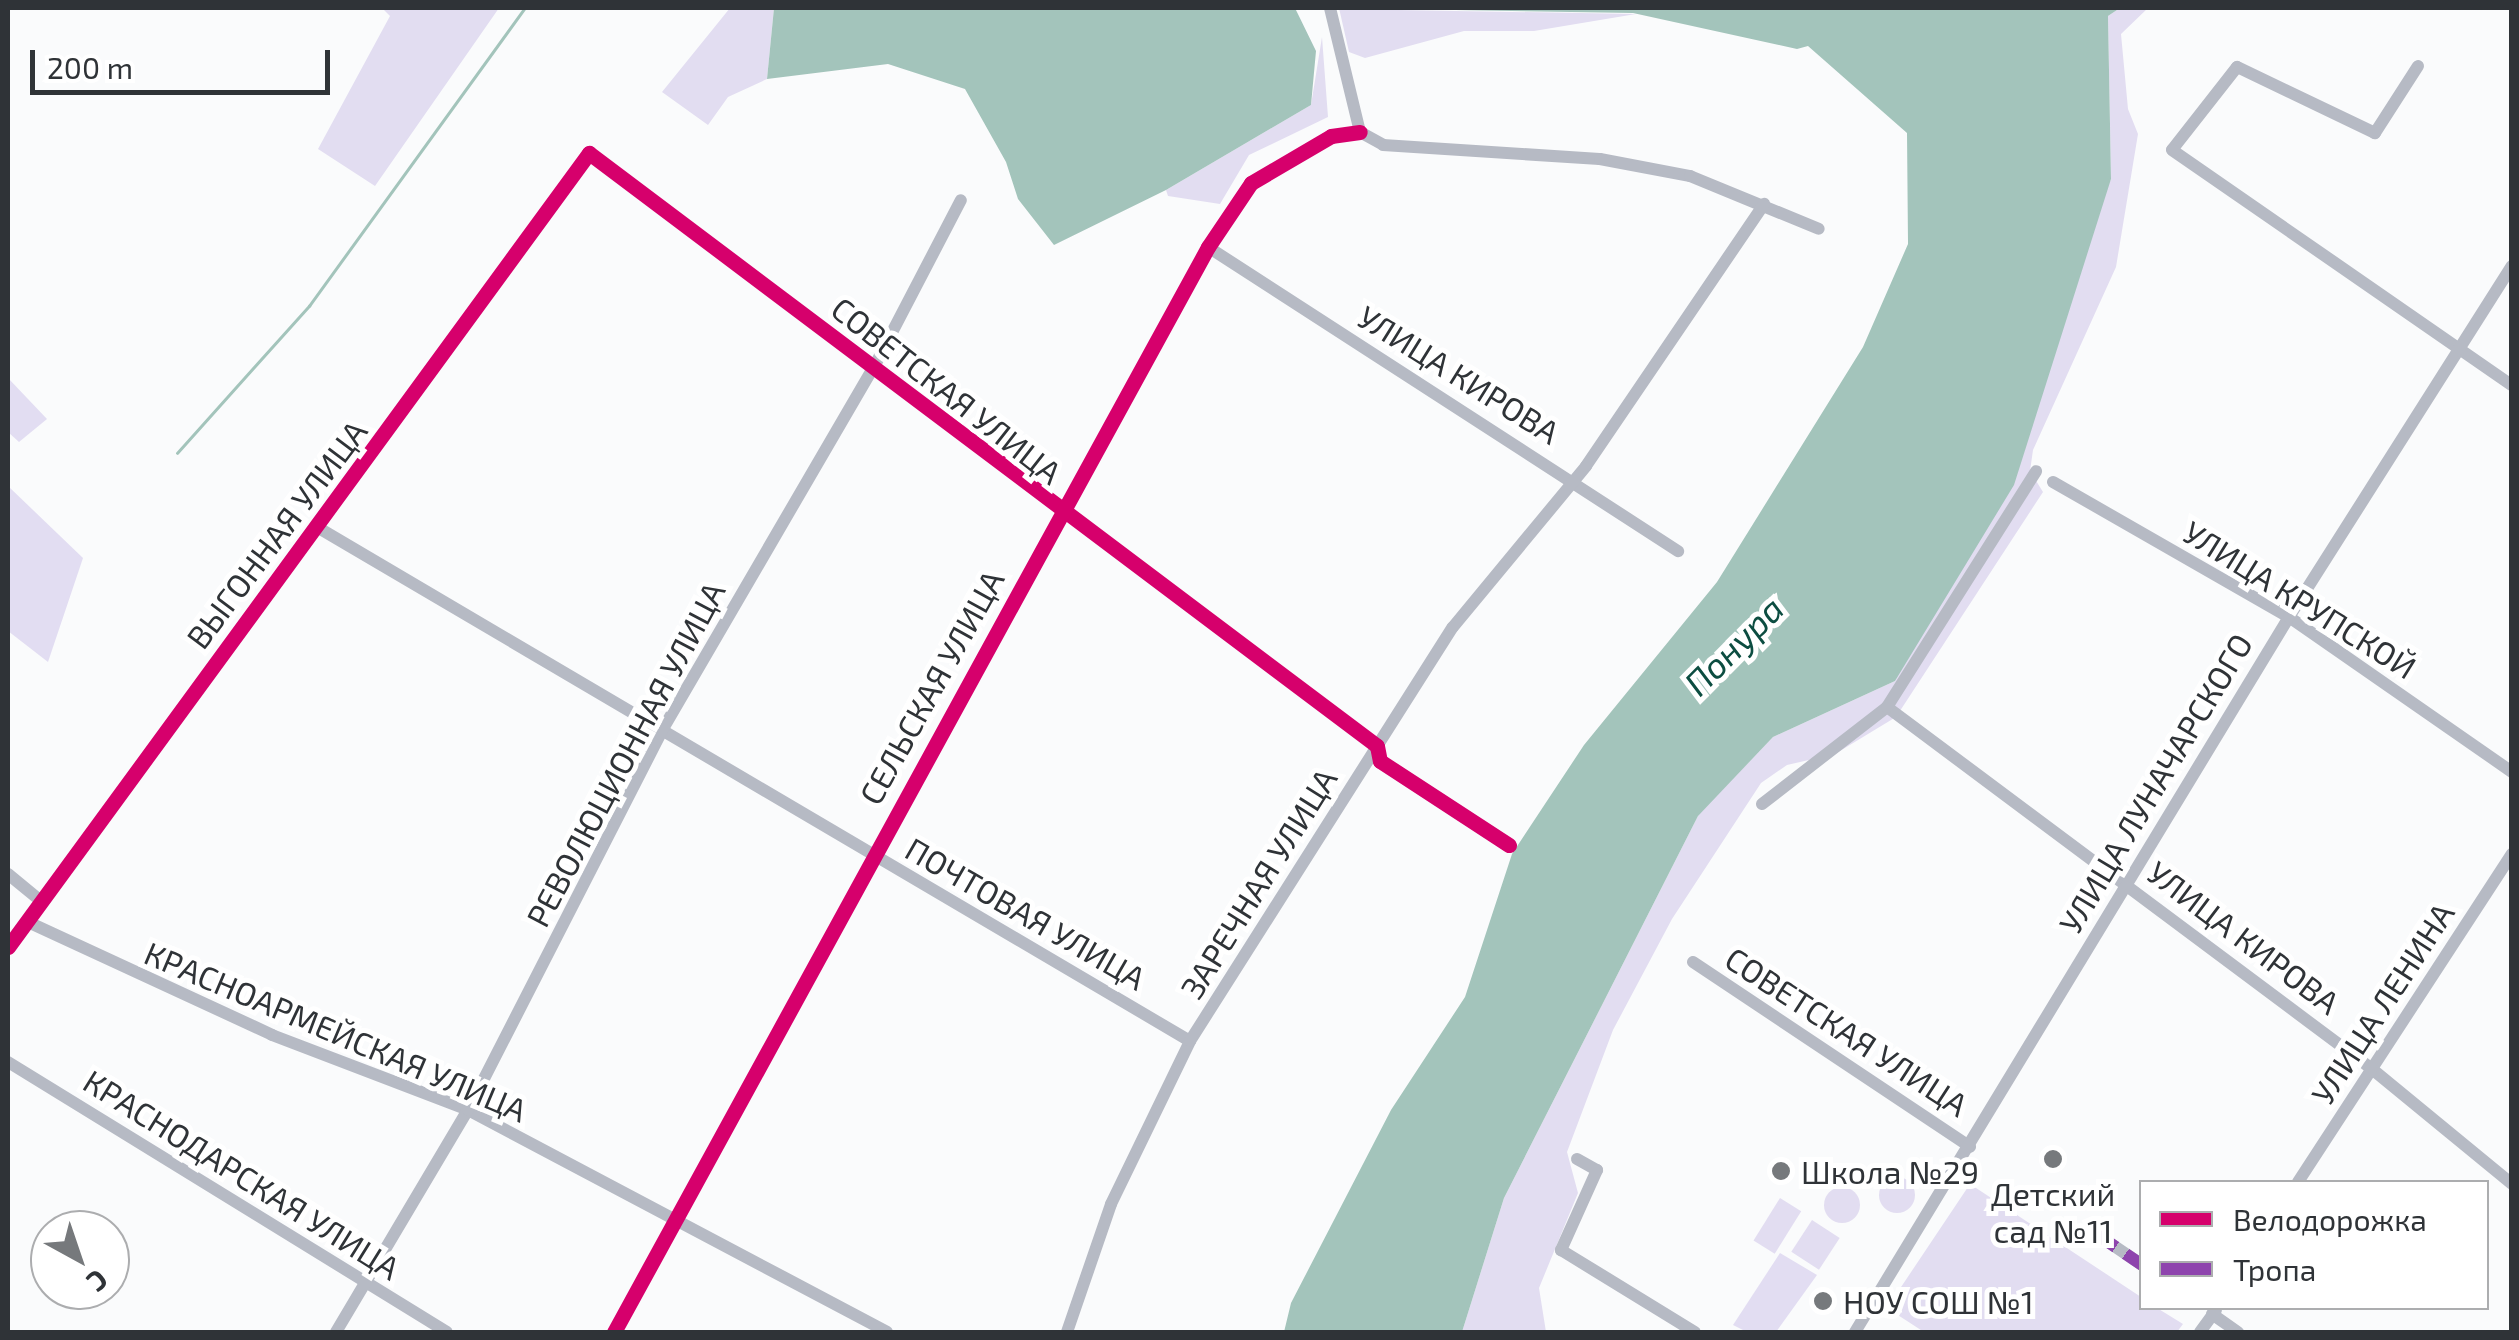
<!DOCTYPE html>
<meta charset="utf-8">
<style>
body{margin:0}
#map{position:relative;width:2519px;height:1340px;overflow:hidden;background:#fafbfc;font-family:"Exo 2",sans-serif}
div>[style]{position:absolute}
.green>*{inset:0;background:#e2ddf1;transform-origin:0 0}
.round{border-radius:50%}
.forest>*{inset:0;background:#e2ddf2}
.water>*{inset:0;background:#a3c4bb}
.stream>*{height:2.5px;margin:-1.25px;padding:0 1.25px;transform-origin:1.25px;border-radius:1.25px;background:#a3c4bb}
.minor>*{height:12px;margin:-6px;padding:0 6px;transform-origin:6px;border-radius:6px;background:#b6bac4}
.quiet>*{height:12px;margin-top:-6px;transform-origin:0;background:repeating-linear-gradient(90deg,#8e44ad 0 25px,transparent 0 37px)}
.cycleway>*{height:15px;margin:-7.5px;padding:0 7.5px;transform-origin:7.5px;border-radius:7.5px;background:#d6006c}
.dots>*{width:28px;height:28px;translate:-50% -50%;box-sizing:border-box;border:5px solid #fff;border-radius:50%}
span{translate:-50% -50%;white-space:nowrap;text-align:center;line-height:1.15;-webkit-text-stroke:10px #fff;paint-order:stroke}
.street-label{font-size:32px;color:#2f3337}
.poi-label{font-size:32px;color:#2f3337}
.left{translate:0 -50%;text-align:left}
.water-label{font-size:35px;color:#0c4d41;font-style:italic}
.frame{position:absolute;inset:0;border:10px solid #2f3337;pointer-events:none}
.legend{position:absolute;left:2139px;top:1180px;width:350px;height:130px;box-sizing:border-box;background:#fff;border:2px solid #acadaf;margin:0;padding:12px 18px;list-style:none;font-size:30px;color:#2f3337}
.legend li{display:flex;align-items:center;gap:20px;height:50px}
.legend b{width:50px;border:2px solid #acadaf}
.north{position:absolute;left:30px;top:1210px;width:100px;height:100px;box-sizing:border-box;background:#fff;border:2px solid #acadaf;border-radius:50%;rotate:140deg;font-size:28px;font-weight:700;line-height:40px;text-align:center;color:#2f3337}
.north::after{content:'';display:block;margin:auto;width:35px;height:45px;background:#76797c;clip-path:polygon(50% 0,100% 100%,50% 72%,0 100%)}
.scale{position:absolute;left:30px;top:50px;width:300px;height:45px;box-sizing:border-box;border:5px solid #2f3337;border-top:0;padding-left:12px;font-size:30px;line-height:35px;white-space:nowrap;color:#2f3337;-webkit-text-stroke:8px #fff;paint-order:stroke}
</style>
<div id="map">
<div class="green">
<div style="clip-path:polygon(382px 8px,499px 8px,375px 186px,318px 149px,390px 16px)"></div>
<div style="clip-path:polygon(730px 8px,774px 8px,767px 79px,728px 97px,708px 125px,662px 92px)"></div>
<div style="clip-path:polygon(1339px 8px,1342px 9px,1636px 14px,1534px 31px,1464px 31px,1365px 58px,1349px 52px)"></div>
<div style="clip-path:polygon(2120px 8px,2148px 8px,2121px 34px,2128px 109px,2138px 134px,2116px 267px,2033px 450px,2030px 471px,2043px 492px,1896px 717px,1835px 754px,1787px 765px,1761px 783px,1672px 919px,1613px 1030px,1567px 1152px,1578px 1193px,1539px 1288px,1546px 1332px,1462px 1332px,1504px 1198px,1699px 814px,1773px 737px,1895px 681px,2111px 179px,2108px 16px)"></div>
<div style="clip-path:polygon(1322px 37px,1328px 117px,1249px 155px,1220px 204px,1168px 196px,1166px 190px,1311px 105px)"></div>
<div class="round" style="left:1879px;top:1177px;width:36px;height:36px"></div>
<div style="clip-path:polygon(1970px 1184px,2141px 1297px,2142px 1308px,2157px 1308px,2183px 1324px,2177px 1332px,1924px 1332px,1887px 1308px)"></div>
<div class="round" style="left:1824px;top:1187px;width:36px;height:36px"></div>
<div style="left:1780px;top:1198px;width:25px;height:50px;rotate:32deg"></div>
<div style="left:1812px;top:1220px;width:33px;height:38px;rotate:33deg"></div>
</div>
<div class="forest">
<div style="clip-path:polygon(8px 378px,47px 419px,19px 442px,8px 432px)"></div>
<div style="clip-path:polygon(8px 486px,83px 558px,48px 662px,8px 631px)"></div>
<div style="clip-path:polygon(1780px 1253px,1817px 1275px,1776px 1332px,1747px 1332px,1733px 1325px)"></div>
</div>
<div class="water">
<div style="clip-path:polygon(774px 8px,1295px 8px,1316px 51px,1311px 105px,1166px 190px,1054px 245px,1018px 199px,1006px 162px,965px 89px,888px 64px,767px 79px)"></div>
<div style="clip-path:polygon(1342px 8px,2120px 8px,2108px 16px,2111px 179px,2014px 485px,1895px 681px,1773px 737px,1698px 816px,1504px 1198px,1462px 1332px,1284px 1332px,1291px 1303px,1391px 1110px,1465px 997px,1512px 854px,1584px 745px,1717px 582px,1863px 347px,1908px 244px,1907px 133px,1808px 46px,1797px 49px,1633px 13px)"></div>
</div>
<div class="stream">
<div style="left:177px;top:453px;width:198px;rotate:-48.1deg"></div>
<div style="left:309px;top:306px;width:368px;rotate:-54.1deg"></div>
</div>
<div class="minor">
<div style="left:1330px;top:8px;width:128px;rotate:76.4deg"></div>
<div style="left:2418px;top:66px;width:80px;rotate:122.7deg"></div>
<div style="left:2375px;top:133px;width:153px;rotate:-154.4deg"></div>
<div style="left:2237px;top:67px;width:105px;rotate:128.1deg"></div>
<div style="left:2172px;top:150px;width:413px;rotate:34.7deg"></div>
<div style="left:1360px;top:132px;width:26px;rotate:29deg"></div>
<div style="left:1383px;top:145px;width:217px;rotate:3.7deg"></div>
<div style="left:1600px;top:159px;width:92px;rotate:10.7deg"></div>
<div style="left:1690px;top:176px;width:139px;rotate:22.3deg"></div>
<div style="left:1208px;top:247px;width:560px;rotate:32.9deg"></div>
<div style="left:2053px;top:482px;width:272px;rotate:29.8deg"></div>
<div style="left:2289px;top:617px;width:272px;rotate:34.8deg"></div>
<div style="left:317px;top:527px;width:1013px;rotate:30.49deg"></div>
<div style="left:1887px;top:707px;width:605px;rotate:36.74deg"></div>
<div style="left:2372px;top:1069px;width:181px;rotate:39.4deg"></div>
<div style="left:1762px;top:804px;width:158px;rotate:-37.8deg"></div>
<div style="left:1887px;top:707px;width:279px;rotate:-57.7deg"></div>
<div style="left:8px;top:874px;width:44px;rotate:39.5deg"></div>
<div style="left:28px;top:922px;width:269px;rotate:24.8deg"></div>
<div style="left:272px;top:1035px;width:210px;rotate:20.9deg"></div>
<div style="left:468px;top:1110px;width:474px;rotate:27.9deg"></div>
<div style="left:8px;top:947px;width:984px;rotate:-53.81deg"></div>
<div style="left:589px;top:153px;width:986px;rotate:36.96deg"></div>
<div style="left:1377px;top:746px;width:15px;rotate:79deg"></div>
<div style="left:1380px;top:761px;width:154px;rotate:33.1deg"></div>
<div style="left:1693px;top:962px;width:333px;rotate:33.7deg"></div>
<div style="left:8px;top:1062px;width:515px;rotate:31.59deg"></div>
<div style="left:1577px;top:1159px;width:23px;rotate:29deg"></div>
<div style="left:1597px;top:1170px;width:88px;rotate:114.2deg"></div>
<div style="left:1561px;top:1250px;width:157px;rotate:31.5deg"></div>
<div style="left:2298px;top:1182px;width:392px;rotate:-56.9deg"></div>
<div style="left:2095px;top:1233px;width:57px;rotate:34.2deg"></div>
<div style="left:2212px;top:1314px;width:32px;rotate:35deg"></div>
<div style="left:336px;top:1332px;width:258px;rotate:-59.3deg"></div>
<div style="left:468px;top:1110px;width:422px;rotate:-62.9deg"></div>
<div style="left:660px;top:734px;width:425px;rotate:-59.8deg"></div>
<div style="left:874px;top:367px;width:188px;rotate:-62.5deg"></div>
<div style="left:614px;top:1332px;width:1237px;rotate:-61.3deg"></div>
<div style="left:1208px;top:247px;width:77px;rotate:-56.1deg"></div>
<div style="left:1251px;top:183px;width:93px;rotate:-30.4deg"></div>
<div style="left:1331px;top:136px;width:29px;rotate:-8deg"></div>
<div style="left:1067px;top:1332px;width:135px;rotate:-71deg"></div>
<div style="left:1111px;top:1204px;width:181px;rotate:-64.1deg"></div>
<div style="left:1190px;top:1041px;width:490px;rotate:-57.6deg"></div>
<div style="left:1453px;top:627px;width:209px;rotate:-50.4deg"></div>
<div style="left:1586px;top:466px;width:317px;rotate:-55.8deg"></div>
<div style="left:1855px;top:1332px;width:836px;rotate:-58.74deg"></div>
<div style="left:2289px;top:617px;width:416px;rotate:-57.6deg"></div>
<div style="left:2200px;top:1332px;width:27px;rotate:-54deg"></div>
</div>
<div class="quiet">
<div style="left:2095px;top:1233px;width:57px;rotate:34.2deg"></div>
</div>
<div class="cycleway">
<div style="left:8px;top:947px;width:984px;rotate:-53.81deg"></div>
<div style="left:589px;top:153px;width:986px;rotate:36.96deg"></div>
<div style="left:1377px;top:746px;width:15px;rotate:79deg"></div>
<div style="left:1380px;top:761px;width:154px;rotate:33.1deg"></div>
<div style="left:614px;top:1332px;width:1237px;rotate:-61.3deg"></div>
<div style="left:1208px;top:247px;width:77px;rotate:-56.1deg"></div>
<div style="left:1251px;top:183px;width:93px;rotate:-30.4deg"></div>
<div style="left:1331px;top:136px;width:29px;rotate:-8deg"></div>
</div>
<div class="dots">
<div style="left:2053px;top:1159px;background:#76797c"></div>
<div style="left:1781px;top:1171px;background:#76797c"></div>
<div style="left:1823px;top:1301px;background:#76797c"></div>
</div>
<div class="street-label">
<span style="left:1459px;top:374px;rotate:32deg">УЛИЦА КИРОВА</span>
<span style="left:947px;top:390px;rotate:38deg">СОВЕТСКАЯ УЛИЦА</span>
<span style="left:276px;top:534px;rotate:-53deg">ВЫГОННАЯ УЛИЦА</span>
<span style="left:2300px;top:599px;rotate:32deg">УЛИЦА КРУПСКОЙ</span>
<span style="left:931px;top:687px;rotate:-61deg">СЕЛЬСКАЯ УЛИЦА</span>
<span style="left:625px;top:754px;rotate:-62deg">РЕВОЛЮЦИОННАЯ УЛИЦА</span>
<span style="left:2155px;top:783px;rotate:-59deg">УЛИЦА ЛУНАЧАРСКОГО</span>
<span style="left:1258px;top:883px;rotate:-58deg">ЗАРЕЧНАЯ УЛИЦА</span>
<span style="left:1026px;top:913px;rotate:30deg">ПОЧТОВАЯ УЛИЦА</span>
<span style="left:2244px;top:937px;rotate:37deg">УЛИЦА КИРОВА</span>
<span style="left:2382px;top:1003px;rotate:-57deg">УЛИЦА ЛЕНИНА</span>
<span style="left:336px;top:1031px;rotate:23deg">КРАСНОАРМЕЙСКАЯ УЛИЦА</span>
<span style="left:1847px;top:1031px;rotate:33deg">СОВЕТСКАЯ УЛИЦА</span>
<span style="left:242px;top:1174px;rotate:32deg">КРАСНОДАРСКАЯ УЛИЦА</span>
</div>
<div class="poi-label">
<span class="left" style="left:1801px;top:1171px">Школа №29</span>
<span style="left:2053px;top:1212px">Детский<br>сад №11</span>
<span class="left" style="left:1843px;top:1301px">НОУ СОШ №1</span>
</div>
<div class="water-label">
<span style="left:1733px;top:645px;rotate:-45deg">Понура</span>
</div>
<div class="frame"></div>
<ul class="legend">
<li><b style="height:12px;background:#d6006c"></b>Велодорожка</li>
<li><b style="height:12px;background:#8e44ad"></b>Тропа</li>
</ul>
<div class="north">С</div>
<div class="scale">200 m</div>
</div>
